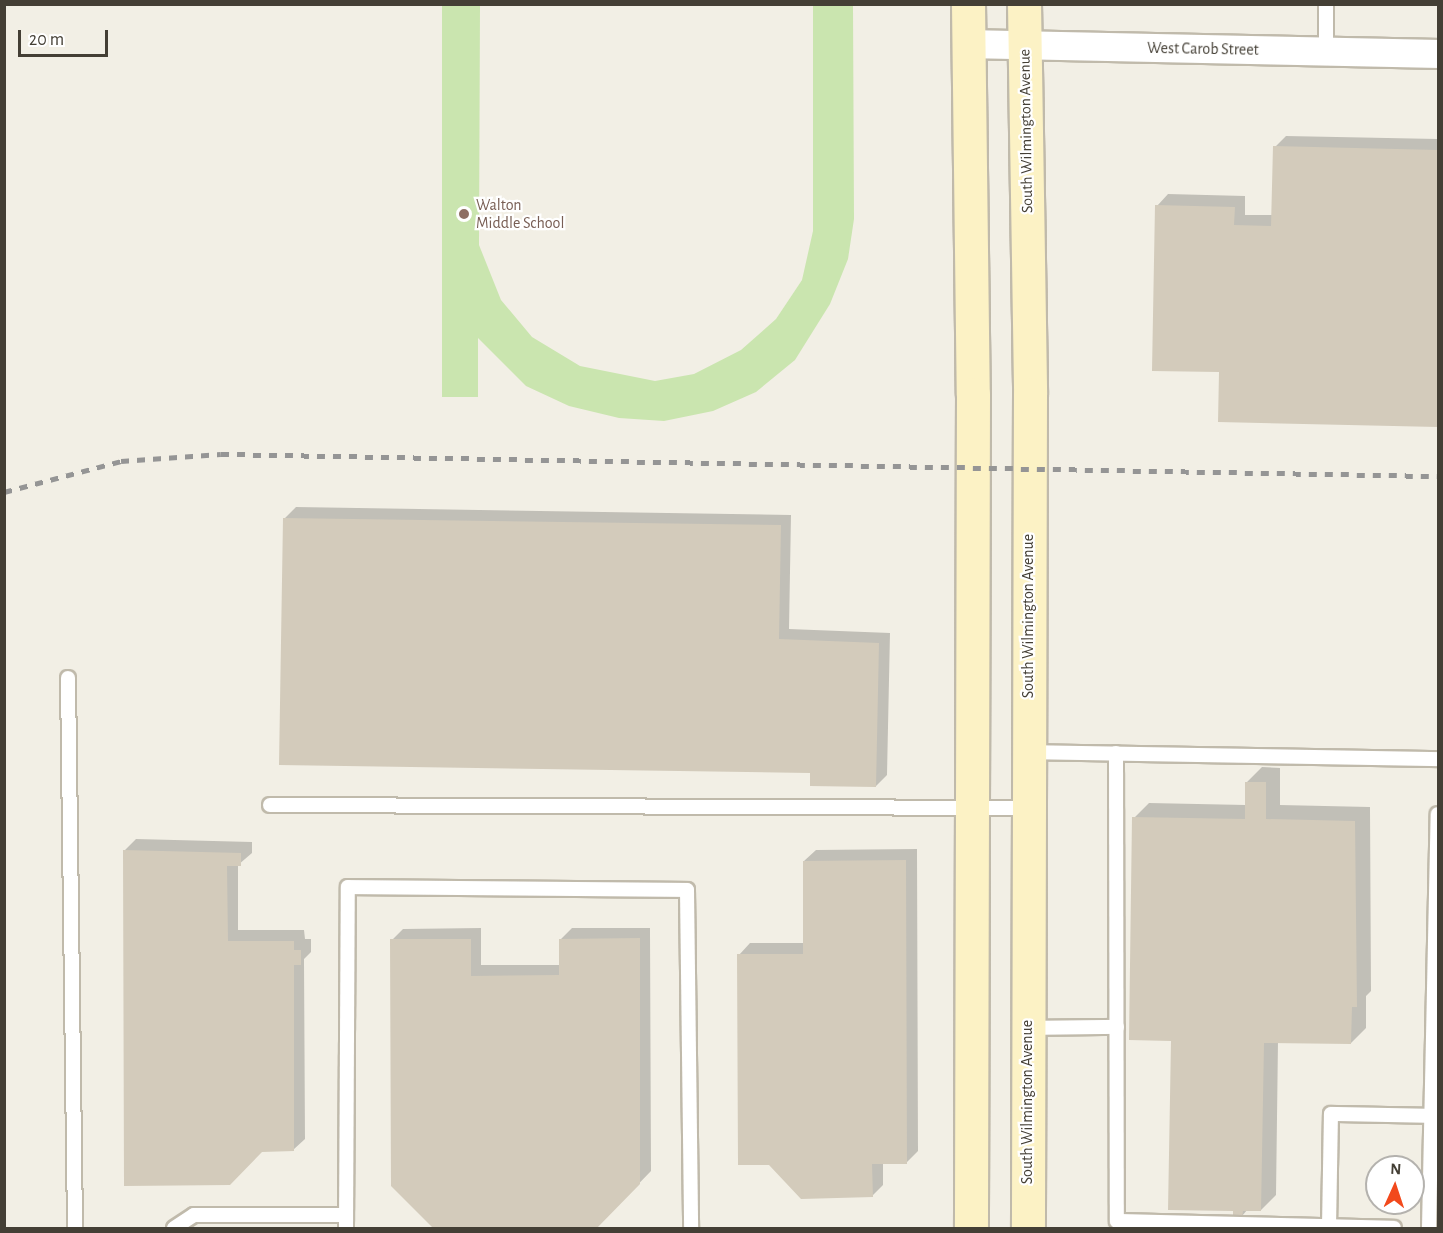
<!DOCTYPE html>
<style>
body{margin:0}
#map{position:relative;width:1443px;height:1233px;overflow:hidden;background:#f2efe5;font-family:"Alegreya Sans",sans-serif}
div>[style]{position:absolute}
.green>*{inset:0;background:#cae5af}
.shadow>*{inset:0;background:#0003}
.building>*{inset:0;background:#d3cbbb}
.roads{filter:drop-shadow(2px 0 #c0baab) drop-shadow(-2px 0 #c0baab) drop-shadow(0 2px #c0baab) drop-shadow(0 -2px #c0baab)}
.service>*{height:14px;margin:-7px;padding:0 7px;transform-origin:7px;border-radius:7px;background:#fff}
.minor>*{height:28px;margin:-14px;padding:0 14px;transform-origin:14px;border-radius:14px;background:#fff}
.secondary>*{height:33px;margin:-16.5px;padding:0 16.5px;transform-origin:16.5px;border-radius:16.5px;background:#fcf2c5}
.rail>*{height:4.5px;margin-top:-2.25px;transform-origin:0;background:repeating-linear-gradient(90deg,#959595 0 8px,transparent 0 16px)}
.dots>*{width:16px;height:16px;translate:-50% -50%;box-sizing:border-box;border:3px solid #fff;border-radius:50%}
span{translate:-50% -50%;white-space:nowrap;text-align:center;line-height:1.15;-webkit-text-stroke:4.5px #fff;paint-order:stroke}
.street-label{font-size:16px;color:#443f35}
.education-label{font-size:16px;color:#785e54}
.left{translate:0 -50%;text-align:left}
.frame{position:absolute;inset:0;border:6px solid #443f35;pointer-events:none}
.north{position:absolute;left:1365px;top:1155px;width:60px;height:60px;box-sizing:border-box;background:#fff;border:2px solid #b4b2ae;border-radius:50%;rotate:3deg;font-size:16px;font-weight:700;line-height:24px;text-align:center;color:#443f35}
.north::after{content:'';display:block;margin:auto;width:21px;height:27px;background:#f2491c;clip-path:polygon(50% 0,100% 100%,50% 72%,0 100%)}
.scale{position:absolute;left:18px;top:30px;width:90px;height:27px;box-sizing:border-box;border:3px solid #443f35;border-top:0;padding-left:8px;font-size:18px;line-height:21px;white-space:nowrap;color:#443f35;-webkit-text-stroke:4px #fff;paint-order:stroke}
</style>
<div id="map">
<div class="green">
<div style="clip-path:polygon(442px 5px,480px 5px,479px 245px,501px 300px,532px 337px,580px 366px,655px 381px,694px 374px,741px 350px,776px 319px,802px 280px,813px 231px,813px 5px,853px 5px,854px 219px,848px 259px,830px 304px,795px 360px,756px 392px,713px 411px,664px 421px,619px 418px,569px 406px,526px 386px,478px 338px,478px 397px,442px 397px)"></div>
</div>
<div class="shadow">
<div style="clip-path:polygon(1286px 136px,1438px 139px,1438px 425px,1219px 421px,1220px 371px,1157px 206px,1168px 194px,1245px 196px,1245px 215px,1273px 215px,1275px 147px)"></div>
<div style="clip-path:polygon(296px 507px,791px 515px,789px 629px,890px 633px,887px 775px,876px 786px,812px 772px,285px 518px)"></div>
<div style="clip-path:polygon(1262px 767px,1280px 768px,1280px 805px,1370px 807px,1371px 991px,1366px 996px,1366px 1028px,1351px 1043px,1278px 1041px,1276px 1195px,1261px 1210px,1248px 1209px,1242px 1216px,1173px 1040px,1134px 818px,1149px 803px,1246px 805px,1247px 782px)"></div>
<div style="clip-path:polygon(136px 839px,252px 842px,252px 853px,238px 865px,238px 930px,304px 930px,305px 939px,311px 939px,311px 952px,304px 959px,305px 1139px,293px 1150px,125px 850px)"></div>
<div style="clip-path:polygon(917px 849px,918px 1151px,907px 1162px,883px 1163px,883px 1185px,872px 1196px,739px 955px,750px 943px,805px 943px,804px 861px,816px 850px)"></div>
<div style="clip-path:polygon(481px 928px,481px 965px,561px 965px,561px 939px,572px 928px,650px 928px,651px 1171px,596px 1228px,436px 1228px,393px 1186px,392px 940px,403px 929px)"></div>
</div>
<div class="building">
<div style="clip-path:polygon(1273px 146px,1438px 150px,1438px 427px,1218px 422px,1219px 372px,1152px 371px,1155px 205px,1235px 207px,1234px 225px,1271px 226px)"></div>
<div style="clip-path:polygon(283px 518px,781px 525px,779px 639px,879px 643px,876px 787px,810px 786px,810px 773px,279px 765px)"></div>
<div style="clip-path:polygon(1245px 782px,1266px 782px,1266px 819px,1355px 821px,1357px 1007px,1352px 1007px,1351px 1044px,1264px 1043px,1261px 1211px,1243px 1211px,1242px 1218px,1233px 1218px,1233px 1211px,1168px 1210px,1171px 1041px,1129px 1040px,1132px 817px,1245px 819px)"></div>
<div style="clip-path:polygon(123px 850px,241px 853px,241px 866px,227px 866px,228px 941px,294px 941px,294px 950px,301px 950px,301px 965px,294px 965px,294px 1151px,262px 1152px,230px 1185px,124px 1186px)"></div>
<div style="clip-path:polygon(906px 860px,907px 1164px,872px 1164px,873px 1197px,801px 1199px,769px 1165px,738px 1165px,737px 954px,803px 954px,803px 861px)"></div>
<div style="clip-path:polygon(640px 938px,640px 1184px,597px 1228px,433px 1228px,391px 1186px,390px 939px,471px 939px,471px 976px,559px 975px,559px 939px)"></div>
</div>
<div class="roads">
<div class="service">
<div style="left:1326px;top:52px;width:48px;rotate:-90deg"></div>
<div style="left:68px;top:678px;width:550px;rotate:89.27deg"></div>
<div style="left:1030px;top:752px;width:408px;rotate:1deg"></div>
<div style="left:1116px;top:753px;width:468px;rotate:89.9deg"></div>
<div style="left:1117px;top:1221px;width:277px;rotate:1.4deg"></div>
<div style="left:270px;top:805px;width:757px;rotate:0.23deg"></div>
<div style="left:1029px;top:1028px;width:88px;rotate:-0.7deg"></div>
<div style="left:1329px;top:1227px;width:113px;rotate:-89deg"></div>
<div style="left:1331px;top:1114px;width:101px;rotate:1.1deg"></div>
<div style="left:174px;top:1228px;width:24px;rotate:-33deg"></div>
<div style="left:194px;top:1215px;width:152px"></div>
<div style="left:346px;top:1228px;width:341px;rotate:-89.7deg"></div>
<div style="left:348px;top:887px;width:339px;rotate:0.5deg"></div>
<div style="left:687px;top:890px;width:338px;rotate:89.3deg"></div>
<div style="left:1429px;top:1228px;width:414px;rotate:-88.8deg"></div>
</div>
<div class="minor">
<div style="left:968px;top:44px;width:470px;rotate:1.2deg"></div>
</div>
<div class="secondary">
<div style="left:968px;top:4px;width:390px;rotate:89.3deg"></div>
<div style="left:973px;top:394px;width:834px;rotate:90.14deg"></div>
<div style="left:1024px;top:4px;width:390px;rotate:89.1deg"></div>
<div style="left:1030px;top:394px;width:834px;rotate:90.14deg"></div>
</div>
</div>
<div class="rail">
<div style="left:4px;top:492px;width:121px;rotate:-14.8deg"></div>
<div style="left:121px;top:461px;width:100px;rotate:-4deg"></div>
<div style="left:221px;top:454px;width:1217px;rotate:1.04deg"></div>
</div>
<div class="dots">
<div style="left:464px;top:214px;background:#8d6e63"></div>
</div>
<div class="street-label">
<span style="left:1203px;top:49px;rotate:1deg">West Carob Street</span>
<span style="left:1026px;top:131px;rotate:-91deg">South Wilmington Avenue</span>
<span style="left:1028px;top:616px;rotate:-90deg">South Wilmington Avenue</span>
<span style="left:1027px;top:1102px;rotate:-90deg">South Wilmington Avenue</span>
</div>
<div class="education-label">
<span class="left" style="left:476px;top:214px">Walton<br>Middle School</span>
</div>
<div class="frame"></div>
<div class="north">N</div>
<div class="scale">20 m</div>
</div>
